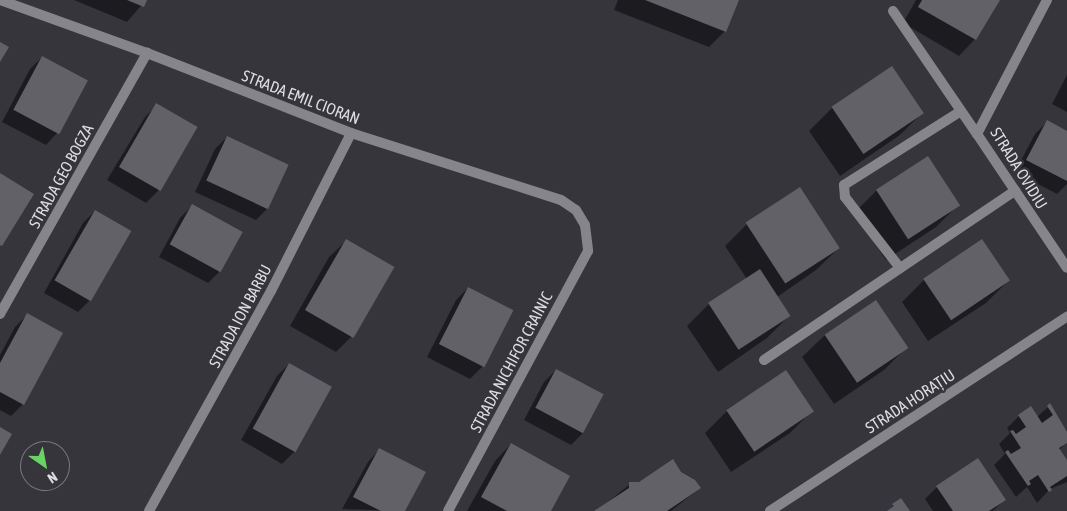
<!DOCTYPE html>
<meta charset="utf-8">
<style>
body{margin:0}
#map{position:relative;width:1067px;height:511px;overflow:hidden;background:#36353c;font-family:"Asap Condensed",sans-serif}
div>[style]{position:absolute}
.shadow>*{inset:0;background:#0007}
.building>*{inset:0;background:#626168;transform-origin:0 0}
.street>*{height:10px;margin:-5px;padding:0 5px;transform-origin:5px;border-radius:5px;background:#868589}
span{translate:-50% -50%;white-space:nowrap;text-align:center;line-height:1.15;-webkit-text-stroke:5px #36353c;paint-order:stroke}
.street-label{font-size:16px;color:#dddce1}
.north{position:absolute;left:20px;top:441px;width:50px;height:50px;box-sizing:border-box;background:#36353c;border:1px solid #79787e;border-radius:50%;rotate:147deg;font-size:14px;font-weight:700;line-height:20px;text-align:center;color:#dddce1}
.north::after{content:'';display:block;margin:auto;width:18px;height:22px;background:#69d464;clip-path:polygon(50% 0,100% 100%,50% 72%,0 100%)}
</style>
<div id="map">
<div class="shadow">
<div style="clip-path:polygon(74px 0,146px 0,127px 22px)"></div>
<div style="clip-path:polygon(618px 0,738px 0,725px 31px,709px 47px,614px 10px)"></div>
<div style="clip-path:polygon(916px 0,998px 0,975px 39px,959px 56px,903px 23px)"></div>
<div style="clip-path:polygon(42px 57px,57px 133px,46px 145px,2px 122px,30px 69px)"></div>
<div style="clip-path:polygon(892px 68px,922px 113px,900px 135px,840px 176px,809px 131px,832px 108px)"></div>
<div style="clip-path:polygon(1067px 75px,1067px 112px,1052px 104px)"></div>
<div style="clip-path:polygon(157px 105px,158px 191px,146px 203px,107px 180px,145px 117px)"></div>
<div style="clip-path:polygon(1047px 122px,1067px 132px,1067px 184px,1057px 194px,1015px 172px,1035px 134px)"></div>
<div style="clip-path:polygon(227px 137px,268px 208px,256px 220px,195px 192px,215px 149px)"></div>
<div style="clip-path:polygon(927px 158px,958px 205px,936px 227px,886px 260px,854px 213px,876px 191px)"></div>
<div style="clip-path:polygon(192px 206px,220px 271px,208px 283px,159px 257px,180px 218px)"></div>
<div style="clip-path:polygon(95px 211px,130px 231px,90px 300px,78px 312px,44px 293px,83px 223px)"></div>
<div style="clip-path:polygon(747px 224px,839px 248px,816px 270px,777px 297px,789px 316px,767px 338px,718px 372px,687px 326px,709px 304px,747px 279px,725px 246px)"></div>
<div style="clip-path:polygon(346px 241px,352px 336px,336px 352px,290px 326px,329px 257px)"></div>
<div style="clip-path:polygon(924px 280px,1009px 280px,986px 303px,928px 341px,902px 302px)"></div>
<div style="clip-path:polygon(468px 288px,482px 367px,470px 379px,427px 357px,456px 300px)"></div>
<div style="clip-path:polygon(875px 302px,906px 348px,884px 370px,834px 404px,802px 357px,825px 335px)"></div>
<div style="clip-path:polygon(27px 315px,23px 404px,11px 416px,0 410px,0 355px,15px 327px)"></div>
<div style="clip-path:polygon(289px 364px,330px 388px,294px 452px,282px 464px,241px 440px,277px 376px)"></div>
<div style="clip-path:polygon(556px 370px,603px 395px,583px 433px,571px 445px,524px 420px,544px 382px)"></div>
<div style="clip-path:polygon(1048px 407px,1067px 434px,1067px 442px,1059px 450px,1067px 462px,1067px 482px,1050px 489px,1037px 503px,1027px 487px,1016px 497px,994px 465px,1005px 454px,999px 444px,1010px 433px,1007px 428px,1019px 416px,1037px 417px)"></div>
<div style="clip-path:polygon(727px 411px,812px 411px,790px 433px,731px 472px,705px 433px)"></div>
<div style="clip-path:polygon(511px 444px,549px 511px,467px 511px,495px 461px)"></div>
<div style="clip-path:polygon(379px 450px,404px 511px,342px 509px,368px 462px)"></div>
<div style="clip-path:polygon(680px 473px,700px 488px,671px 511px,597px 511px,630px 484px)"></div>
<div style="clip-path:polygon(937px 487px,1005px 499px,993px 511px,933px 511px,925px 499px)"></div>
</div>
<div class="building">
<div style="clip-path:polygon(127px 0,147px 0,144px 7px)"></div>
<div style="clip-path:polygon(645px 0,739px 0,726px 32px)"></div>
<div style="clip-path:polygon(922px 0,1000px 0,976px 40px,918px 7px)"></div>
<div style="clip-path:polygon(0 42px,9px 47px,0 62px)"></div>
<div style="left:42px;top:56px;width:52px;height:61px;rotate:28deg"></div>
<div style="left:892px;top:66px;width:57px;height:73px;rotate:56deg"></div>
<div style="left:156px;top:103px;width:48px;height:74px;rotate:30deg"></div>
<div style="clip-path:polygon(1047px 120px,1067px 131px,1067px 181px,1026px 160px)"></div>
<div style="left:227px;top:136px;width:68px;height:49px;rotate:25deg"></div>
<div style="left:928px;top:156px;width:59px;height:62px;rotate:57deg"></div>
<div style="clip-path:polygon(0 173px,34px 194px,2px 246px,0 245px)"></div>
<div style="left:800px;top:187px;width:73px;height:65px;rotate:57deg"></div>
<div style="left:192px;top:204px;width:58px;height:46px;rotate:29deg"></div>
<div style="left:95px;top:210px;width:42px;height:81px;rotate:30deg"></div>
<div style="left:346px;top:239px;width:56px;height:82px;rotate:30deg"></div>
<div style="left:982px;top:239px;width:50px;height:71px;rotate:56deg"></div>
<div style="left:760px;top:269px;width:56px;height:62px;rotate:57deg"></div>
<div style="left:468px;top:287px;width:51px;height:64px;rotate:27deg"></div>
<div style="left:876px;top:300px;width:58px;height:62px;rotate:56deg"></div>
<div style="clip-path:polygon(27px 313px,63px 333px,24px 405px,0 392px,0 363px)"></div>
<div style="left:289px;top:363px;width:49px;height:75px;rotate:29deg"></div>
<div style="left:556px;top:369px;width:54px;height:44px;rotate:28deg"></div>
<div style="left:786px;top:370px;width:50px;height:72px;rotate:56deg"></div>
<div style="clip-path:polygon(1050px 403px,1067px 432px,1067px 443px,1059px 448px,1067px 460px,1067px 476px,1050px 487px,1052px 490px,1049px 492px,1038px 475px,1029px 481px,1031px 484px,1028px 486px,1005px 452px,1008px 450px,1011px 454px,1021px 448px,1010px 431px,1013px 430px,1016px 434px,1026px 427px,1018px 415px,1031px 406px,1042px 423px,1053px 415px,1047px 406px)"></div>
<div style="clip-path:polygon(0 427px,12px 434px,0 455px)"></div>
<div style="clip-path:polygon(511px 443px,570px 476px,551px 511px,507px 511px,481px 497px)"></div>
<div style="clip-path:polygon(379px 448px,426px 472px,405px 511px,381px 511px,353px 497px)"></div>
<div style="clip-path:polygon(978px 458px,1006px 500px,989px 511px,953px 511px,936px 486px)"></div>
<div style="clip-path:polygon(673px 459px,681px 472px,695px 480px,701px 488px,667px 511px,594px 511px,629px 488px,629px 482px,639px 482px)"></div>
<div style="clip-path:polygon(901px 498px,910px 511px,887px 511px,894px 506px,892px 504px)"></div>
</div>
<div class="street">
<div style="left:0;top:0;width:156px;rotate:19.8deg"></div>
<div style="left:147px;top:53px;width:219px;rotate:21.4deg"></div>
<div style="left:351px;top:133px;width:220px;rotate:17.7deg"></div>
<div style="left:561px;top:200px;width:18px;rotate:34deg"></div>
<div style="left:576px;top:210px;width:17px;rotate:59deg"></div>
<div style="left:585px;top:225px;width:26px;rotate:83deg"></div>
<div style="left:588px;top:251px;width:295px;rotate:118.3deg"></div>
<div style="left:1047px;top:0;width:151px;rotate:117.6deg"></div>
<div style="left:977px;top:134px;width:161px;rotate:56.1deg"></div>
<div style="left:893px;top:11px;width:149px;rotate:55.7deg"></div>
<div style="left:900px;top:268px;width:90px;rotate:-127.8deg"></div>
<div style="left:845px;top:197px;width:12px;rotate:-95deg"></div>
<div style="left:844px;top:185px;width:138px;rotate:-32.3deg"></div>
<div style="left:0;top:314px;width:300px;rotate:-60.6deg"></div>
<div style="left:764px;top:360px;width:303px;rotate:-34deg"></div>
<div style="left:149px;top:511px;width:252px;rotate:-61deg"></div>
<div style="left:271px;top:291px;width:177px;rotate:-63.1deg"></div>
<div style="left:770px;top:511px;width:355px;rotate:-33.2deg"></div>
</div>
<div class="street-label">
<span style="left:301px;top:97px;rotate:21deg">STRADA EMIL CIORAN</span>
<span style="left:1019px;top:168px;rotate:58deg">STRADA OVIDIU</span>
<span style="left:61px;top:176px;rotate:-61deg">STRADA GEO BOGZA</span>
<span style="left:240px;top:316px;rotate:-62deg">STRADA ION BARBU</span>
<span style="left:511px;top:362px;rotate:-62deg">STRADA NICHIFOR CRAINIC</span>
<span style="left:910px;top:401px;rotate:-33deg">STRADA HORAȚIU</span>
</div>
<div class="north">N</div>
</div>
